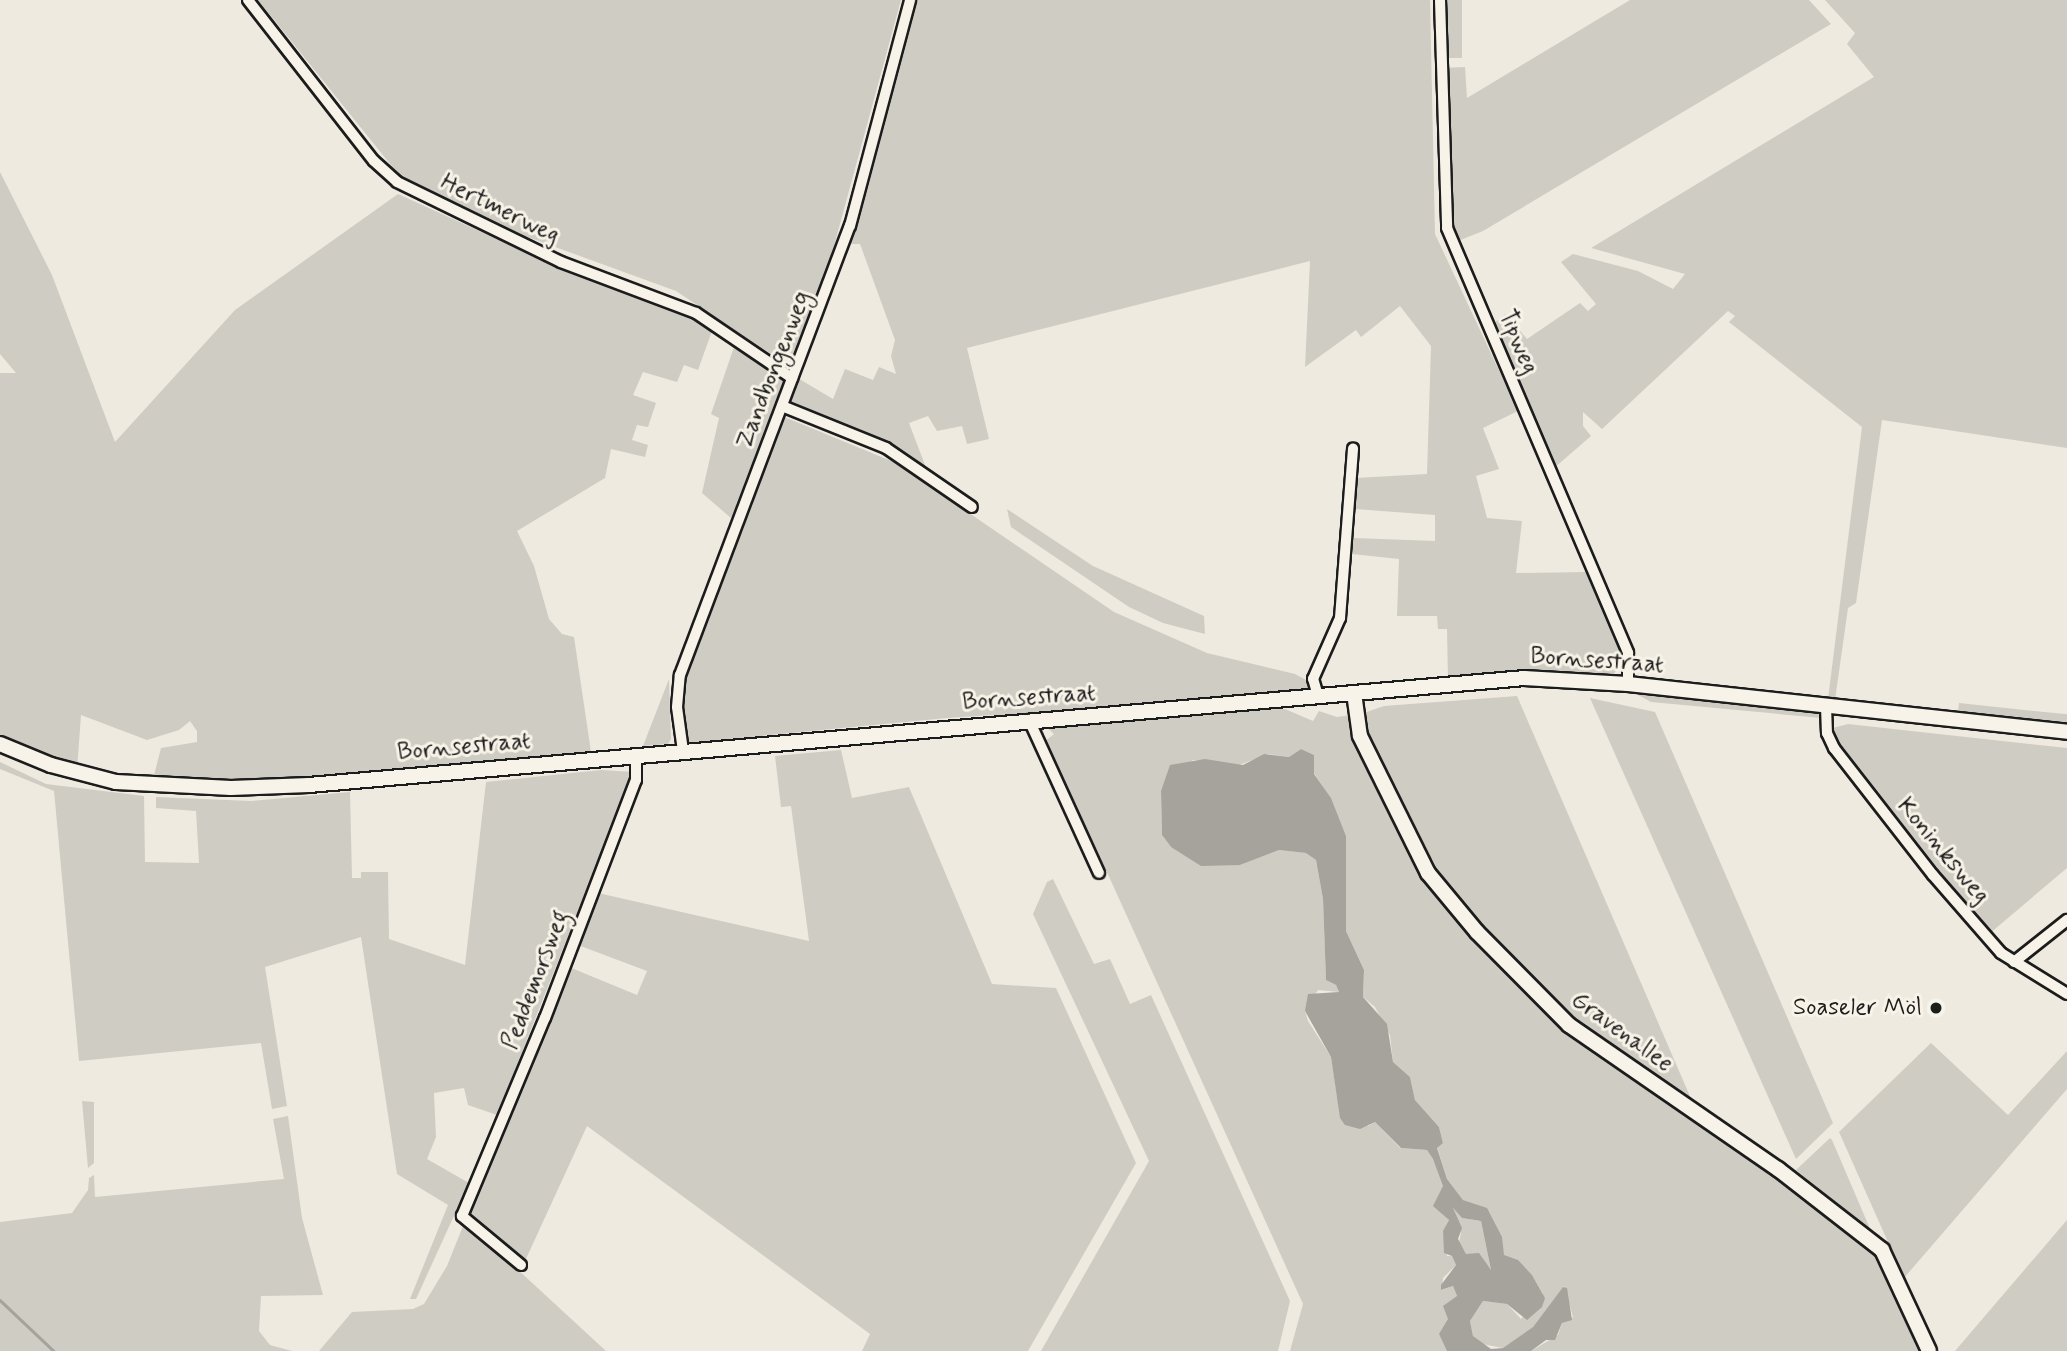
<!DOCTYPE html>
<meta charset="utf-8">
<style>
body{margin:0}
#map{position:relative;width:2067px;height:1351px;overflow:hidden;background:#eeeae0;font-family:Mynerve,sans-serif}
div>[style]{position:absolute}
.green>*{inset:0;background:#cfccc3;transform-origin:0 0}
.water>*{inset:0;background:#a6a39d}
.stream>*{height:2.5px;margin:-1.25px;padding:0 1.25px;transform-origin:1.25px;border-radius:1.25px;background:#a6a39d}
.roads{filter:drop-shadow(2px 0 #1c1c1c) drop-shadow(-2px 0 #1c1c1c) drop-shadow(0 2px #1c1c1c) drop-shadow(0 -2px #1c1c1c)}
.minor>*{height:10px;margin:-5px;padding:0 5px;transform-origin:5px;border-radius:5px;background:#f7f3e8}
.tertiary>*{height:14px;margin:-7px;padding:0 7px;transform-origin:7px;border-radius:7px;background:#f7f3e8}
.dots>*{width:19px;height:19px;translate:-50% -50%;box-sizing:border-box;border:4px solid #f7f3e8;border-radius:50%}
span{translate:-50% -50%;white-space:nowrap;text-align:center;line-height:1.15;-webkit-text-stroke:6px #f7f3e8;paint-order:stroke}
.street-label{font-size:24px;color:#1c1c1c}
.poi-label{font-size:24px;color:#1c1c1c}
.right{translate:-100% -50%;text-align:right}
</style>
<div id="map">
<div class="green">
<div style="clip-path:polygon(258px 0,901px 0,831px 257px,789px 366px,676px 291px,525px 236px,399px 175px)"></div>
<div style="clip-path:polygon(912px 0,1430px 0,1435px 234px,1518px 411px,1483px 428px,1499px 469px,1476px 476px,1487px 518px,1522px 521px,1516px 573px,1588px 572px,1625px 657px,1612px 677px,1547px 670px,1448px 679px,1447px 629px,1438px 629px,1437px 616px,1397px 616px,1399px 559px,1352px 554px,1353px 538px,1435px 541px,1435px 515px,1355px 509px,1356px 478px,1427px 474px,1431px 346px,1400px 306px,1361px 337px,1356px 330px,1305px 367px,1310px 261px,967px 348px,989px 439px,967px 444px,962px 426px,937px 431px,928px 416px,909px 423px,928px 473px,786px 403px,796px 377px,833px 399px,845px 369px,873px 380px,879px 367px,896px 374px,891px 356px,895px 340px,860px 244px,849px 244px,868px 188px)"></div>
<div style="left:1442px;top:0;width:20px;height:58px"></div>
<div style="clip-path:polygon(1630px 0,1809px 0,1831px 24px,1483px 231px,1453px 243px,1442px 68px,1465px 67px,1467px 98px)"></div>
<div style="clip-path:polygon(1825px 0,2067px 0,2067px 448px,1882px 420px,1856px 603px,1848px 608px,1835px 700px,1828px 699px,1862px 427px,1729px 322px,1735px 316px,1728px 311px,1602px 429px,1583px 412px,1583px 426px,1591px 436px,1553px 469px,1490px 326px,1506px 314px,1527px 339px,1580px 303px,1588px 311px,1596px 304px,1561px 262px,1573px 254px,1638px 271px,1673px 289px,1685px 274px,1591px 248px,1874px 77px,1847px 44px,1855px 33px)"></div>
<div style="clip-path:polygon(0 172px,52px 275px,115px 442px,235px 310px,398px 194px,576px 275px,683px 314px,712px 331px,698px 370px,684px 365px,677px 382px,643px 372px,633px 395px,656px 403px,648px 427px,637px 425px,632px 440px,648px 445px,645px 457px,611px 449px,605px 478px,517px 531px,534px 566px,549px 619px,562px 634px,574px 637px,591px 752px,308px 779px,152px 783px,161px 748px,197px 742px,197px 731px,190px 721px,179px 730px,147px 740px,81px 715px,77px 770px,0 737px,0 373px,16px 373px,0 354px)"></div>
<div style="clip-path:polygon(734px 347px,784px 381px,731px 518px,702px 493px,719px 418px,711px 414px)"></div>
<div style="clip-path:polygon(782px 416px,896px 463px,1114px 612px,1207px 653px,1295px 674px,1308px 681px,1310px 691px,995px 721px,994px 715px,947px 718px,688px 743px,680px 712px,684px 667px)"></div>
<div style="clip-path:polygon(1007px 509px,1093px 566px,1204px 616px,1205px 634px,1163px 623px,1129px 607px,1011px 527px)"></div>
<div style="clip-path:polygon(669px 679px,671px 739px,668px 744px,643px 746px)"></div>
<div style="clip-path:polygon(1629px 690px,1815px 711px,1822px 718px,1651px 702px)"></div>
<div style="clip-path:polygon(1517px 696px,1692px 1101px,1565px 1011px,1446px 885px,1364px 734px,1361px 714px,1384px 706px)"></div>
<div style="clip-path:polygon(1590px 698px,1655px 712px,1833px 1123px,1796px 1159px)"></div>
<div style="left:1959px;top:703px;width:109px;height:11px;rotate:6deg"></div>
<div style="clip-path:polygon(1285px 709px,1313px 721px,1319px 711px,1337px 717px,1351px 715px,1426px 877px,1560px 1022px,1844px 1219px,1881px 1259px,1924px 1351px,1531px 1351px,1558px 1335px,1562px 1323px,1573px 1317px,1564px 1286px,1533px 1327px,1516px 1340px,1503px 1348px,1482px 1344px,1473px 1336px,1470px 1321px,1483px 1301px,1507px 1304px,1521px 1319px,1543px 1294px,1532px 1275px,1517px 1260px,1504px 1256px,1487px 1209px,1463px 1200px,1447px 1179px,1437px 1147px,1443px 1143px,1439px 1127px,1415px 1100px,1410px 1077px,1393px 1062px,1390px 1035px,1375px 1007px,1363px 997px,1364px 970px,1346px 931px,1346px 836px,1331px 799px,1314px 773px,1314px 755px,1301px 749px,1289px 757px,1268px 754px,1239px 765px,1193px 760px,1161px 791px,1162px 835px,1171px 847px,1240px 865px,1279px 850px,1307px 853px,1316px 860px,1323px 899px,1326px 980px,1336px 985px,1339px 992px,1318px 990px,1305px 1011px,1308px 1021px,1331px 1057px,1337px 1096px,1368px 1126px,1375px 1122px,1400px 1148px,1427px 1150px,1433px 1159px,1443px 1181px,1443px 1214px,1449px 1220px,1443px 1232px,1447px 1256px,1452px 1256px,1456px 1265px,1443px 1278px,1442px 1290px,1453px 1286px,1457px 1296px,1441px 1337px,1447px 1351px,1290px 1351px,1303px 1304px,1101px 859px,1043px 743px,1054px 734px,1043px 724px,1187px 710px)"></div>
<div style="clip-path:polygon(1848px 724px,2067px 748px,2067px 868px,1989px 934px,1829px 729px)"></div>
<div style="clip-path:polygon(841px 750px,852px 798px,909px 787px,992px 984px,1056px 988px,1136px 1163px,1028px 1351px,862px 1351px,870px 1334px,587px 1126px,525px 1261px,469px 1211px,569px 967px,637px 995px,647px 971px,578px 945px,598px 893px,809px 941px,791px 806px,781px 807px,775px 756px)"></div>
<div style="clip-path:polygon(0 762px,46px 784px,144px 796px,145px 862px,199px 863px,196px 811px,156px 808px,156px 797px,251px 801px,350px 792px,352px 878px,361px 878px,361px 872px,388px 872px,389px 939px,465px 965px,486px 782px,601px 770px,633px 772px,497px 1115px,468px 1105px,464px 1088px,434px 1093px,436px 1137px,427px 1159px,469px 1183px,416px 1299px,410px 1299px,448px 1205px,397px 1174px,361px 937px,265px 967px,287px 1106px,272px 1109px,261px 1043px,79px 1061px,54px 791px,0 769px)"></div>
<div style="clip-path:polygon(1053px 879px,1094px 964px,1110px 959px,1130px 1004px,1151px 995px,1290px 1301px,1278px 1351px,1041px 1351px,1149px 1161px,1033px 914px,1047px 882px)"></div>
<div style="clip-path:polygon(1931px 1043px,2008px 1115px,2067px 1051px,2067px 1089px,1904px 1278px,1839px 1132px)"></div>
<div style="clip-path:polygon(82px 1101px,94px 1102px,94px 1163px,88px 1168px)"></div>
<div style="clip-path:polygon(288px 1116px,302px 1218px,323px 1295px,261px 1296px,259px 1331px,270px 1345px,292px 1351px,0 1351px,0 1222px,72px 1213px,88px 1190px,89px 1178px,94px 1175px,95px 1197px,284px 1179px,273px 1119px)"></div>
<div style="clip-path:polygon(1830px 1138px,1832px 1140px,1871px 1231px,1796px 1170px)"></div>
<div style="clip-path:polygon(1453px 1208px,1462px 1218px,1481px 1221px,1491px 1270px,1466px 1254px,1459px 1242px,1461px 1233px)"></div>
<div style="clip-path:polygon(2067px 1220px,2067px 1351px,1955px 1351px)"></div>
<div style="clip-path:polygon(465px 1221px,606px 1351px,319px 1351px,352px 1312px,413px 1309px,424px 1304px,447px 1266px)"></div>
</div>
<div class="water">
<div style="clip-path:polygon(evenodd,1301px 749px,1314px 755px,1314px 774px,1331px 798px,1346px 836px,1346px 931px,1364px 970px,1363px 997px,1387px 1024px,1393px 1062px,1410px 1077px,1415px 1100px,1439px 1127px,1443px 1143px,1437px 1148px,1447px 1179px,1463px 1200px,1487px 1208px,1502px 1237px,1504px 1255px,1518px 1260px,1532px 1275px,1545px 1298px,1542px 1307px,1527px 1320px,1507px 1304px,1483px 1301px,1470px 1321px,1473px 1336px,1491px 1349px,1503px 1348px,1533px 1327px,1563px 1287px,1567px 1288px,1572px 1320px,1562px 1323px,1555px 1340px,1546px 1340px,1531px 1351px,1447px 1351px,1439px 1334px,1448px 1319px,1443px 1306px,1457px 1296px,1453px 1286px,1441px 1290px,1441px 1285px,1456px 1265px,1452px 1256px,1444px 1253px,1443px 1231px,1449px 1220px,1433px 1206px,1443px 1186px,1433px 1159px,1427px 1150px,1401px 1148px,1375px 1122px,1360px 1129px,1345px 1125px,1340px 1118px,1331px 1057px,1305px 1011px,1308px 994px,1339px 992px,1336px 985px,1326px 980px,1323px 899px,1316px 860px,1306px 853px,1279px 850px,1240px 865px,1201px 866px,1171px 847px,1162px 835px,1161px 791px,1170px 765px,1205px 759px,1243px 765px,1264px 754px,1289px 757px,1301px 749px,1453px 1208px,1462px 1218px,1481px 1221px,1491px 1270px,1479px 1253px,1466px 1254px,1458px 1239px,1462px 1228px,1453px 1208px)"></div>
</div>
<div class="stream">
<div style="left:0;top:1300px;width:74px;rotate:43.4deg"></div>
</div>
<div class="roads">
<div class="minor">
<div style="left:248px;top:0;width:204px;rotate:52deg"></div>
<div style="left:374px;top:161px;width:31px;rotate:42deg"></div>
<div style="left:397px;top:182px;width:182px;rotate:26deg"></div>
<div style="left:561px;top:262px;width:144px;rotate:20.7deg"></div>
<div style="left:696px;top:313px;width:116px;rotate:34.1deg"></div>
<div style="left:1440px;top:0;width:228px;rotate:88.2deg"></div>
<div style="left:1447px;top:228px;width:462px;rotate:66.9deg"></div>
<div style="left:1628px;top:653px;width:31px;rotate:90deg"></div>
<div style="left:782px;top:406px;width:112px;rotate:22deg"></div>
<div style="left:886px;top:448px;width:104px;rotate:34.5deg"></div>
<div style="left:1318px;top:696px;width:18px;rotate:-106deg"></div>
<div style="left:1313px;top:679px;width:67px;rotate:-66.1deg"></div>
<div style="left:1340px;top:618px;width:170px;rotate:-85.6deg"></div>
<div style="left:1826px;top:706px;width:27px;rotate:88deg"></div>
<div style="left:1827px;top:733px;width:17px;rotate:65deg"></div>
<div style="left:1834px;top:748px;width:161px;rotate:52.1deg"></div>
<div style="left:1933px;top:875px;width:103px;rotate:48.9deg"></div>
<div style="left:2001px;top:953px;width:78px;rotate:31.8deg"></div>
<div style="left:1029px;top:720px;width:168px;rotate:65.4deg"></div>
<div style="left:683px;top:751px;width:44px;rotate:-97.8deg"></div>
<div style="left:677px;top:707px;width:32px;rotate:-85deg"></div>
<div style="left:680px;top:675px;width:480px;rotate:-69.3deg"></div>
<div style="left:850px;top:226px;width:234px;rotate:-75.1deg"></div>
<div style="left:2014px;top:962px;width:68px;rotate:-38.4deg"></div>
<div style="left:521px;top:1265px;width:77px;rotate:-140.3deg"></div>
<div style="left:462px;top:1216px;width:215px;rotate:-67.3deg"></div>
<div style="left:545px;top:1018px;width:255px;rotate:-69.1deg"></div>
<div style="left:636px;top:780px;width:25px;rotate:-90deg"></div>
</div>
<div class="tertiary">
<div style="left:1354px;top:693px;width:43px;rotate:82.1deg"></div>
<div style="left:1360px;top:736px;width:153px;rotate:63.6deg"></div>
<div style="left:1428px;top:873px;width:77px;rotate:50.3deg"></div>
<div style="left:1477px;top:932px;width:131px;rotate:45.3deg"></div>
<div style="left:1569px;top:1025px;width:254px;rotate:34.6deg"></div>
<div style="left:1778px;top:1169px;width:132px;rotate:37.9deg"></div>
<div style="left:1882px;top:1250px;width:111px;rotate:65deg"></div>
<div style="left:0;top:744px;width:55px;rotate:22.4deg"></div>
<div style="left:51px;top:765px;width:67px;rotate:14.7deg"></div>
<div style="left:116px;top:782px;width:115px;rotate:3deg"></div>
<div style="left:231px;top:788px;width:78px;rotate:-2.2deg"></div>
<div style="left:309px;top:785px;width:1220px;rotate:-5.03deg"></div>
<div style="left:1524px;top:678px;width:104px;rotate:3.3deg"></div>
<div style="left:1628px;top:684px;width:442px;rotate:6.2deg"></div>
</div>
</div>
<div class="dots">
<div style="left:1936px;top:1008px;background:#1c1c1c"></div>
</div>
<div class="street-label">
<span style="left:500px;top:209px;rotate:26deg">Hertmerweg</span>
<span style="left:1518px;top:342px;rotate:67deg">Tipweg</span>
<span style="left:774px;top:370px;rotate:-69deg">Zandbongenweg</span>
<span style="left:1597px;top:661px;rotate:4deg">Bornsestraat</span>
<span style="left:1029px;top:698px;rotate:-4deg">Bornsestraat</span>
<span style="left:464px;top:747px;rotate:-5deg">Bornsestraat</span>
<span style="left:1943px;top:851px;rotate:50deg">Koninksweg</span>
<span style="left:536px;top:980px;rotate:-69deg">Peddemorsweg</span>
<span style="left:1622px;top:1032px;rotate:36deg">Gravenallee</span>
</div>
<div class="poi-label">
<span class="right" style="left:1922px;top:1008px">Soaseler Möl</span>
</div>
</div>
